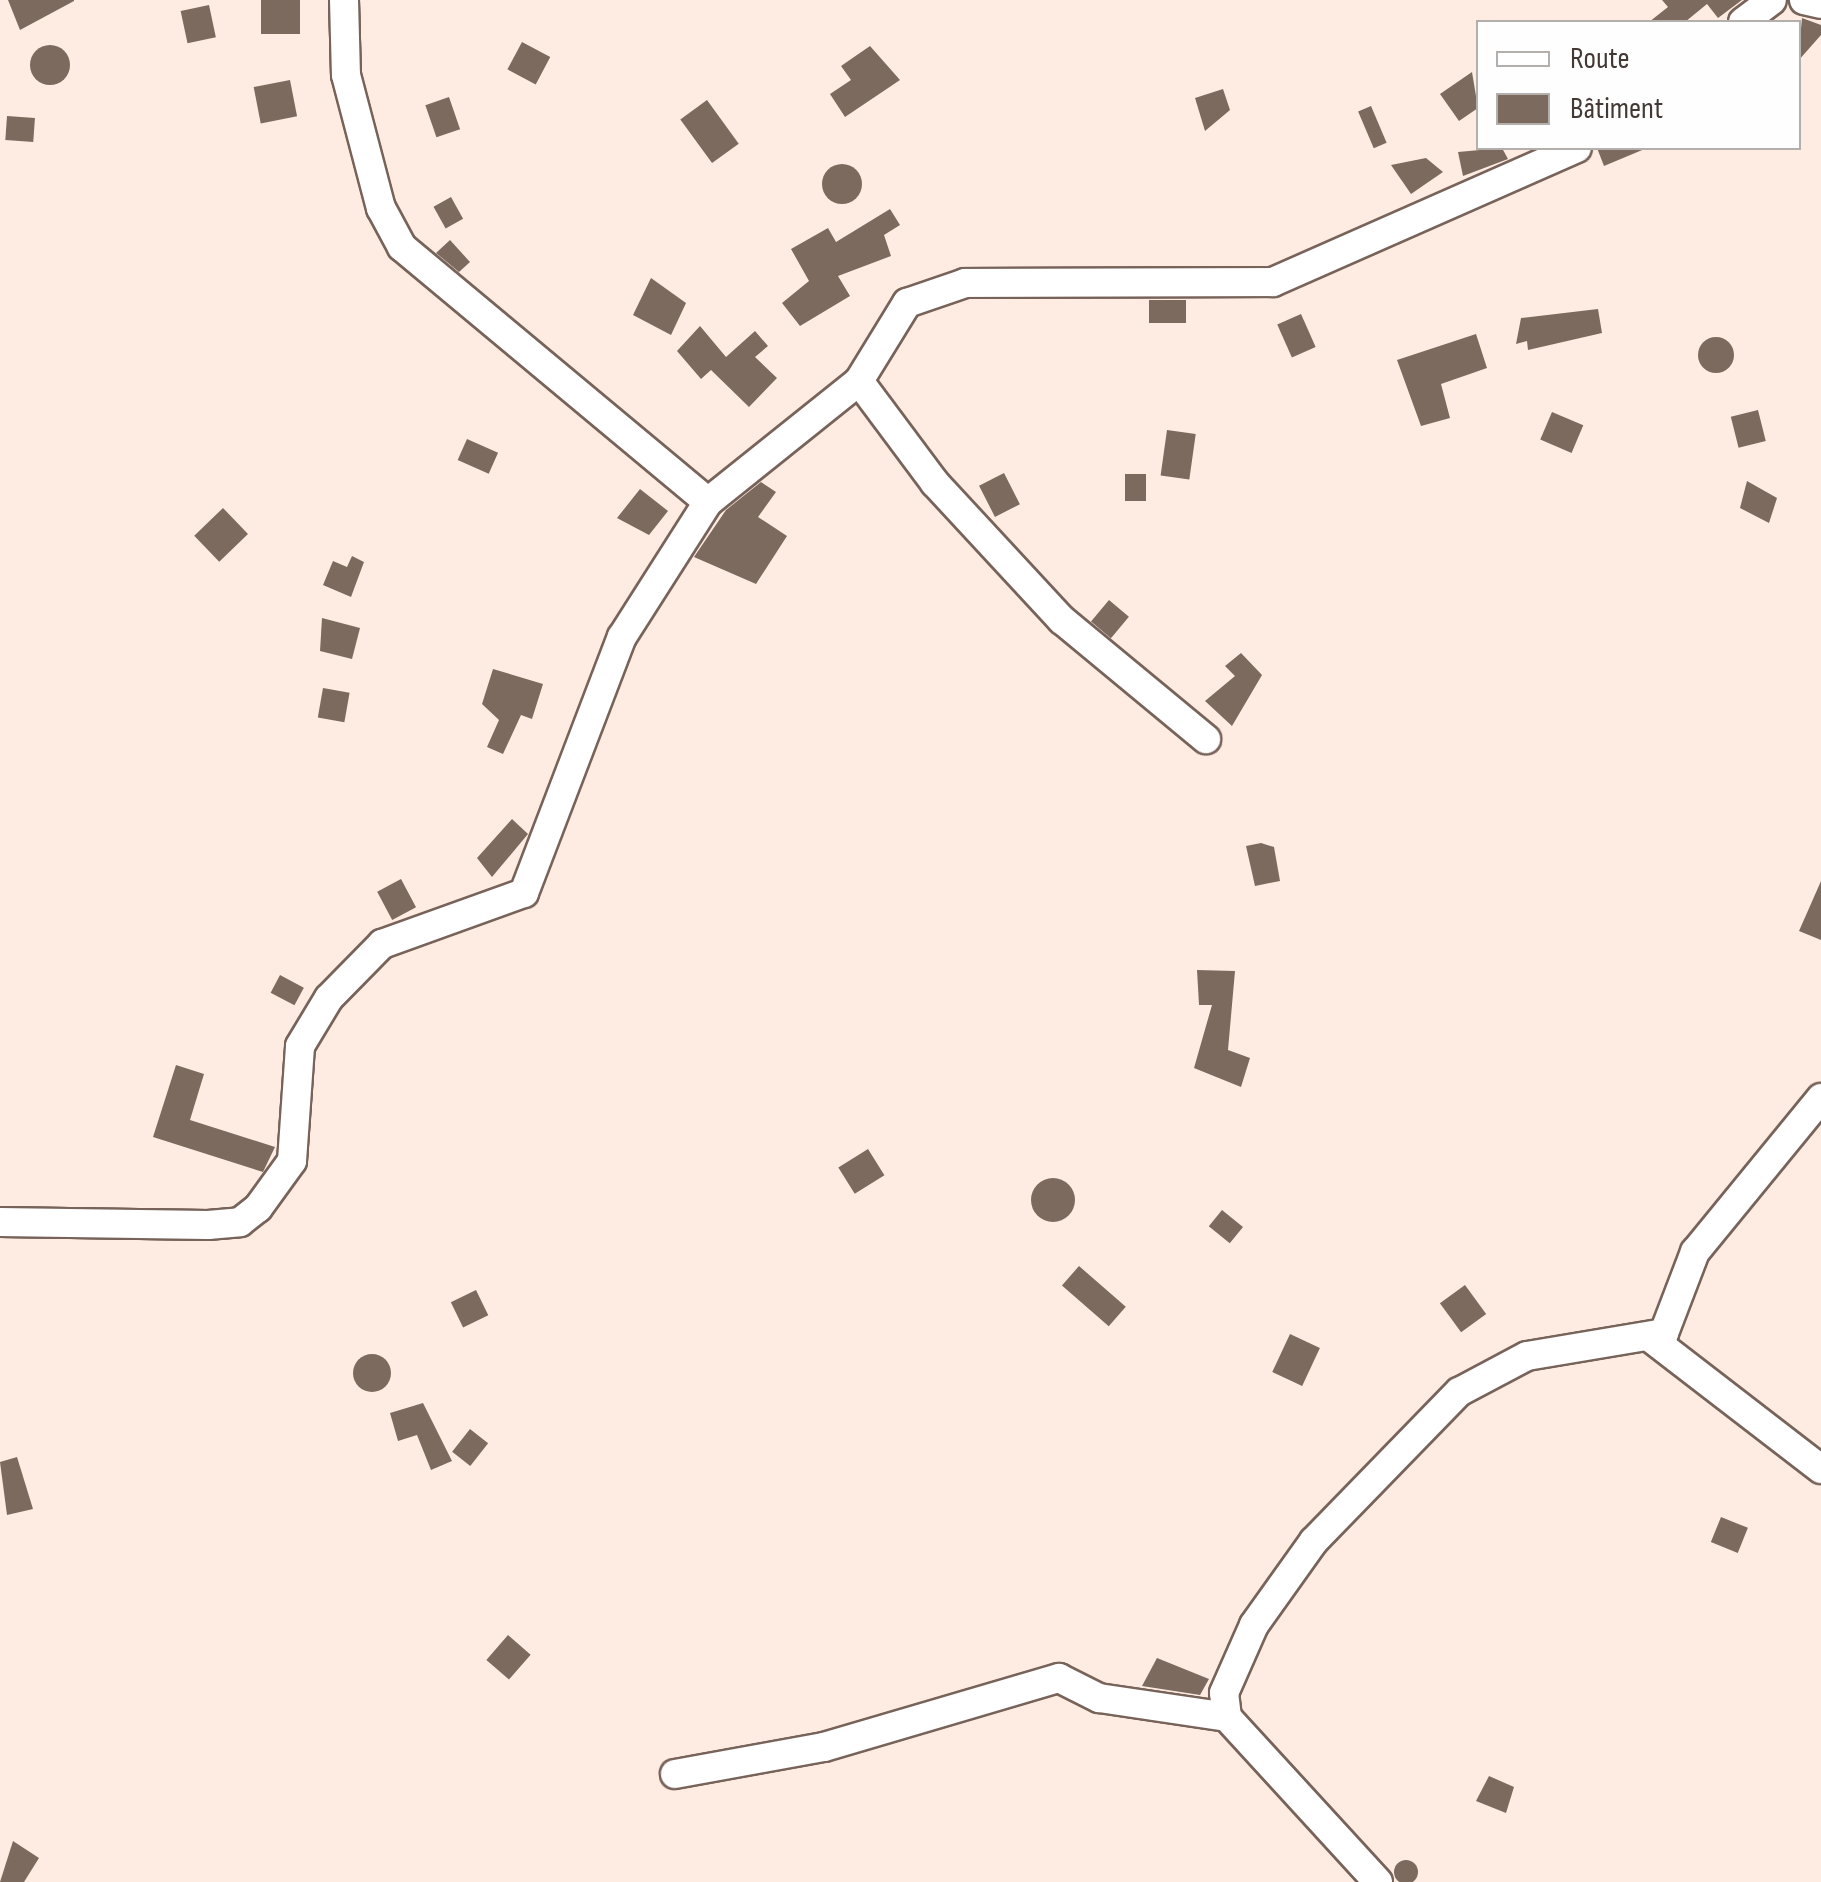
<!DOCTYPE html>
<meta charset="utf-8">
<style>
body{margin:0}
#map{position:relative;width:1821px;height:1882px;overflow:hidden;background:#feece3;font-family:"Sofia Sans Condensed",sans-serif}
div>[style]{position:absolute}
.building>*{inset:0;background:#7c6a5f;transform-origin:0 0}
.round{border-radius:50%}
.roads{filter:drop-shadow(2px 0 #77635a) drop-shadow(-2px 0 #77635a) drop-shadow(0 2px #77635a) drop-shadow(0 -2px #77635a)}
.minor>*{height:28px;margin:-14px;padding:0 14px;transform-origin:14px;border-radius:14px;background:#fff}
span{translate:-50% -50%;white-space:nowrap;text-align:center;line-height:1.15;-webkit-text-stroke:10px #fefefe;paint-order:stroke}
.legend{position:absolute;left:1476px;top:20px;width:325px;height:130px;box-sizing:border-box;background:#fefefe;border:2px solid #b3afad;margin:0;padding:12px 18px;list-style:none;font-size:30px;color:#423934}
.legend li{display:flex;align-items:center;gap:20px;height:50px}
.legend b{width:50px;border:2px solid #b3afad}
</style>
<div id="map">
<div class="building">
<div style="clip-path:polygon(8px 0,74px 0,74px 1px,20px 30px)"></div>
<div style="left:261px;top:0;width:39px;height:34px"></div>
<div style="clip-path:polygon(1662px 0,1742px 0,1718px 18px,1707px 4px,1685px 22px,1649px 22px,1668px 7px)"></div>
<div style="left:209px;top:5px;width:33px;height:29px;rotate:78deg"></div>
<div style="clip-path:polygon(1802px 18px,1821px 25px,1821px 35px,1798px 61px)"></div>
<div style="left:522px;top:42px;width:32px;height:31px;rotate:28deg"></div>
<div class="round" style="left:30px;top:45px;width:40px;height:40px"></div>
<div style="clip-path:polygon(870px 46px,900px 80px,845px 117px,830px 94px,851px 80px,841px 66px)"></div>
<div style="clip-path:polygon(1472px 72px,1478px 108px,1459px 121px,1440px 94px)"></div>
<div style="left:290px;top:80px;width:37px;height:37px;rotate:79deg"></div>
<div style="clip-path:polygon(1223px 89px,1230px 110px,1205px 131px,1195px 98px)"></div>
<div style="left:449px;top:97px;width:34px;height:25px;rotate:71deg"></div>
<div style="left:707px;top:100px;width:54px;height:33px;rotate:54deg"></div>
<div style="left:1371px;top:106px;width:40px;height:14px;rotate:67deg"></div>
<div style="left:7px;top:116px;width:28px;height:24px;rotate:4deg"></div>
<div style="clip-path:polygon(1502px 148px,1508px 159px,1463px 176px,1458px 152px)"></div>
<div style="clip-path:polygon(1597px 148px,1647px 148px,1604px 166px)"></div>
<div style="clip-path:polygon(1426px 158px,1443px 172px,1411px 194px,1391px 165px)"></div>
<div class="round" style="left:822px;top:164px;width:40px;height:40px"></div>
<div style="left:451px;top:197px;width:25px;height:20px;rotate:61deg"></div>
<div style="clip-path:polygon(890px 209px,900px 225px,884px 235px,891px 256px,838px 276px,850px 296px,800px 326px,782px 303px,809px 281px,791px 249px,828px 228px,836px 242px)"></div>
<div style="clip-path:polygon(450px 240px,470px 262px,459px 272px,436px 253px)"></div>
<div style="clip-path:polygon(651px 278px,686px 303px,671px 335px,633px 315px)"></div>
<div style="left:1149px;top:300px;width:37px;height:23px"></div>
<div style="clip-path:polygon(1598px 309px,1602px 333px,1528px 350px,1527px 341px,1516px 344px,1521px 318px)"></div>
<div style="left:1301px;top:314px;width:36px;height:26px;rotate:66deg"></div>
<div style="clip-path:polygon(700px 326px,726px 357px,755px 331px,768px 346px,755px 357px,777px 378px,749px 407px,711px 370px,701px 379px,677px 351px)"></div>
<div style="clip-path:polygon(1476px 334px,1487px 368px,1441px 384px,1450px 418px,1421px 426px,1397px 360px)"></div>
<div class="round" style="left:1698px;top:337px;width:36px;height:36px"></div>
<div style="left:1758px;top:410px;width:32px;height:28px;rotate:76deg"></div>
<div style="left:1552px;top:412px;width:34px;height:30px;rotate:23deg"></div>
<div style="left:1167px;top:430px;width:29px;height:46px;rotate:8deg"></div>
<div style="left:467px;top:439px;width:34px;height:23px;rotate:24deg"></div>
<div style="left:1004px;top:473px;width:35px;height:28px;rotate:63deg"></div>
<div style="left:1125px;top:474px;width:21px;height:27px"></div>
<div style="clip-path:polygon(1747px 481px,1777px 498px,1769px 523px,1740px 508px)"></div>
<div style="clip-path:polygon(761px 482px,776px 492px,758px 517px,787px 536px,756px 584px,694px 557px,726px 510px)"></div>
<div style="clip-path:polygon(640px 489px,668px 511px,649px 535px,617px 518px)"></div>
<div style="left:223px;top:508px;width:36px;height:40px;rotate:46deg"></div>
<div style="clip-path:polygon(352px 556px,364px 562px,351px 597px,323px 585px,333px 561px,347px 567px)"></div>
<div style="left:1109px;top:600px;width:26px;height:28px;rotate:40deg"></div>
<div style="clip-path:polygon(322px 618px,360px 628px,352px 659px,320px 651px)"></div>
<div style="clip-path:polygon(1241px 653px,1262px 675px,1232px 726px,1205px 701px,1235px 676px,1225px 666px)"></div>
<div style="clip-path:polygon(493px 669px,543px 684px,532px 719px,521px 715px,503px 754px,487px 747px,499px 720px,482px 704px)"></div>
<div style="left:323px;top:688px;width:27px;height:30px;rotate:10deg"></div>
<div style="clip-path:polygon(512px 819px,528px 834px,492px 877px,477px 858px)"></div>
<div style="clip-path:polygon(1261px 843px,1274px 847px,1280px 881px,1255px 886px,1246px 846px)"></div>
<div style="left:401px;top:879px;width:32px;height:27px;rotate:62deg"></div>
<div style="clip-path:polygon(1821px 881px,1821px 940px,1799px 931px)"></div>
<div style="clip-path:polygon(1197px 970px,1235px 971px,1228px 1050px,1250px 1058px,1241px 1087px,1194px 1068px,1212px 1005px,1199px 1005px)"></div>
<div style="left:280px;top:975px;width:27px;height:20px;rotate:28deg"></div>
<div style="clip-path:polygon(176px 1065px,204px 1074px,190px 1120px,275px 1147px,263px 1172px,153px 1137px)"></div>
<div style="left:868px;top:1149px;width:31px;height:35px;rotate:58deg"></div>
<div class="round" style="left:1031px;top:1178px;width:44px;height:44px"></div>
<div style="left:1222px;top:1210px;width:27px;height:21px;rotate:39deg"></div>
<div style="left:1079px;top:1266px;width:62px;height:26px;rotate:41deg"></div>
<div style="left:1465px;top:1285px;width:36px;height:31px;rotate:54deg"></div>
<div style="left:476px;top:1290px;width:28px;height:28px;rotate:64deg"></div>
<div style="left:1290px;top:1334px;width:33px;height:42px;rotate:25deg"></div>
<div class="round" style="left:353px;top:1354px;width:38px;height:38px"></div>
<div style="clip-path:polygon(423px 1403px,452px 1461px,431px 1470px,417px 1435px,398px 1441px,390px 1413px)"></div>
<div style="left:470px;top:1429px;width:23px;height:29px;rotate:38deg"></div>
<div style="clip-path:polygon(17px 1457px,33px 1509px,7px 1515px,0 1462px)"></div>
<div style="left:1721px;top:1517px;width:29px;height:27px;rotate:22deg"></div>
<div style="left:508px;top:1635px;width:30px;height:33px;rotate:41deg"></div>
<div style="clip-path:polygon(1157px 1658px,1209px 1679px,1200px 1695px,1142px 1686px)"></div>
<div style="clip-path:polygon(1489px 1776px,1514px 1787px,1506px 1813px,1476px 1801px)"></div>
<div style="clip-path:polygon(13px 1841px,39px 1858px,24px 1882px,0 1882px)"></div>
<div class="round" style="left:1394px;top:1860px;width:24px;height:24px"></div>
</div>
<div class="roads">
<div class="minor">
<div style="left:344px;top:0;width:75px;rotate:88.5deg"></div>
<div style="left:346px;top:75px;width:138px;rotate:75.3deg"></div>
<div style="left:381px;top:208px;width:44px;rotate:61.7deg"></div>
<div style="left:402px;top:247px;width:398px;rotate:39.8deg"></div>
<div style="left:1804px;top:0;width:17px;rotate:13deg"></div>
<div style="left:1743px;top:22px;width:36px;rotate:-37deg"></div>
<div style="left:859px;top:381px;width:127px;rotate:53.3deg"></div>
<div style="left:935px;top:483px;width:187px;rotate:47.2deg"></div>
<div style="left:1062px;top:620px;width:187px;rotate:39.6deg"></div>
<div style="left:0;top:1222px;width:208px;rotate:0.8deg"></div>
<div style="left:208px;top:1225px;width:32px;rotate:-5deg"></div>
<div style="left:240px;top:1222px;width:23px;rotate:-38deg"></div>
<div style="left:258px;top:1208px;width:58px;rotate:-54.1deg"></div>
<div style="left:292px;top:1161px;width:115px;rotate:-86deg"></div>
<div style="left:300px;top:1046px;width:56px;rotate:-58.9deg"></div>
<div style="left:329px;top:998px;width:76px;rotate:-45.5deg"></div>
<div style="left:382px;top:944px;width:151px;rotate:-19.8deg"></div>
<div style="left:524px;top:893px;width:274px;rotate:-69.1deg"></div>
<div style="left:622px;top:637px;width:160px;rotate:-57.5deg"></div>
<div style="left:708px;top:502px;width:193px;rotate:-38.7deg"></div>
<div style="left:859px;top:381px;width:92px;rotate:-58.4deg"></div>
<div style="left:907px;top:303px;width:61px;rotate:-19deg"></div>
<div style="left:965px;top:283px;width:308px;rotate:-0.2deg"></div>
<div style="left:1273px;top:282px;width:332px;rotate:-23.8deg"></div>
<div style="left:1652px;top:1339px;width:213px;rotate:37.6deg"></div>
<div style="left:675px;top:1774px;width:151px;rotate:-10.3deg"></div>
<div style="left:824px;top:1747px;width:245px;rotate:-16.4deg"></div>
<div style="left:1059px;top:1678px;width:45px;rotate:26.6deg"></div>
<div style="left:1099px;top:1698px;width:129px;rotate:8.4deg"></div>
<div style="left:1378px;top:1882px;width:224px;rotate:-132.5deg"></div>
<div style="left:1227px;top:1717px;width:24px;rotate:-97deg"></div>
<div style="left:1224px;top:1693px;width:74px;rotate:-66.2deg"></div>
<div style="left:1254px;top:1625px;width:103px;rotate:-54.5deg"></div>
<div style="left:1314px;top:1541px;width:208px;rotate:-45.8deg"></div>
<div style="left:1459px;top:1392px;width:77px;rotate:-27.9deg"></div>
<div style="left:1527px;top:1356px;width:139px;rotate:-9.5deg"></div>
<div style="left:1664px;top:1333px;width:87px;rotate:-69.1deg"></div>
<div style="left:1695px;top:1252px;width:199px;rotate:-50.7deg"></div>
</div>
</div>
<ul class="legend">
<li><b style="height:12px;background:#fff"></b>Route</li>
<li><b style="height:28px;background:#7c6a5f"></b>Bâtiment</li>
</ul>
</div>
